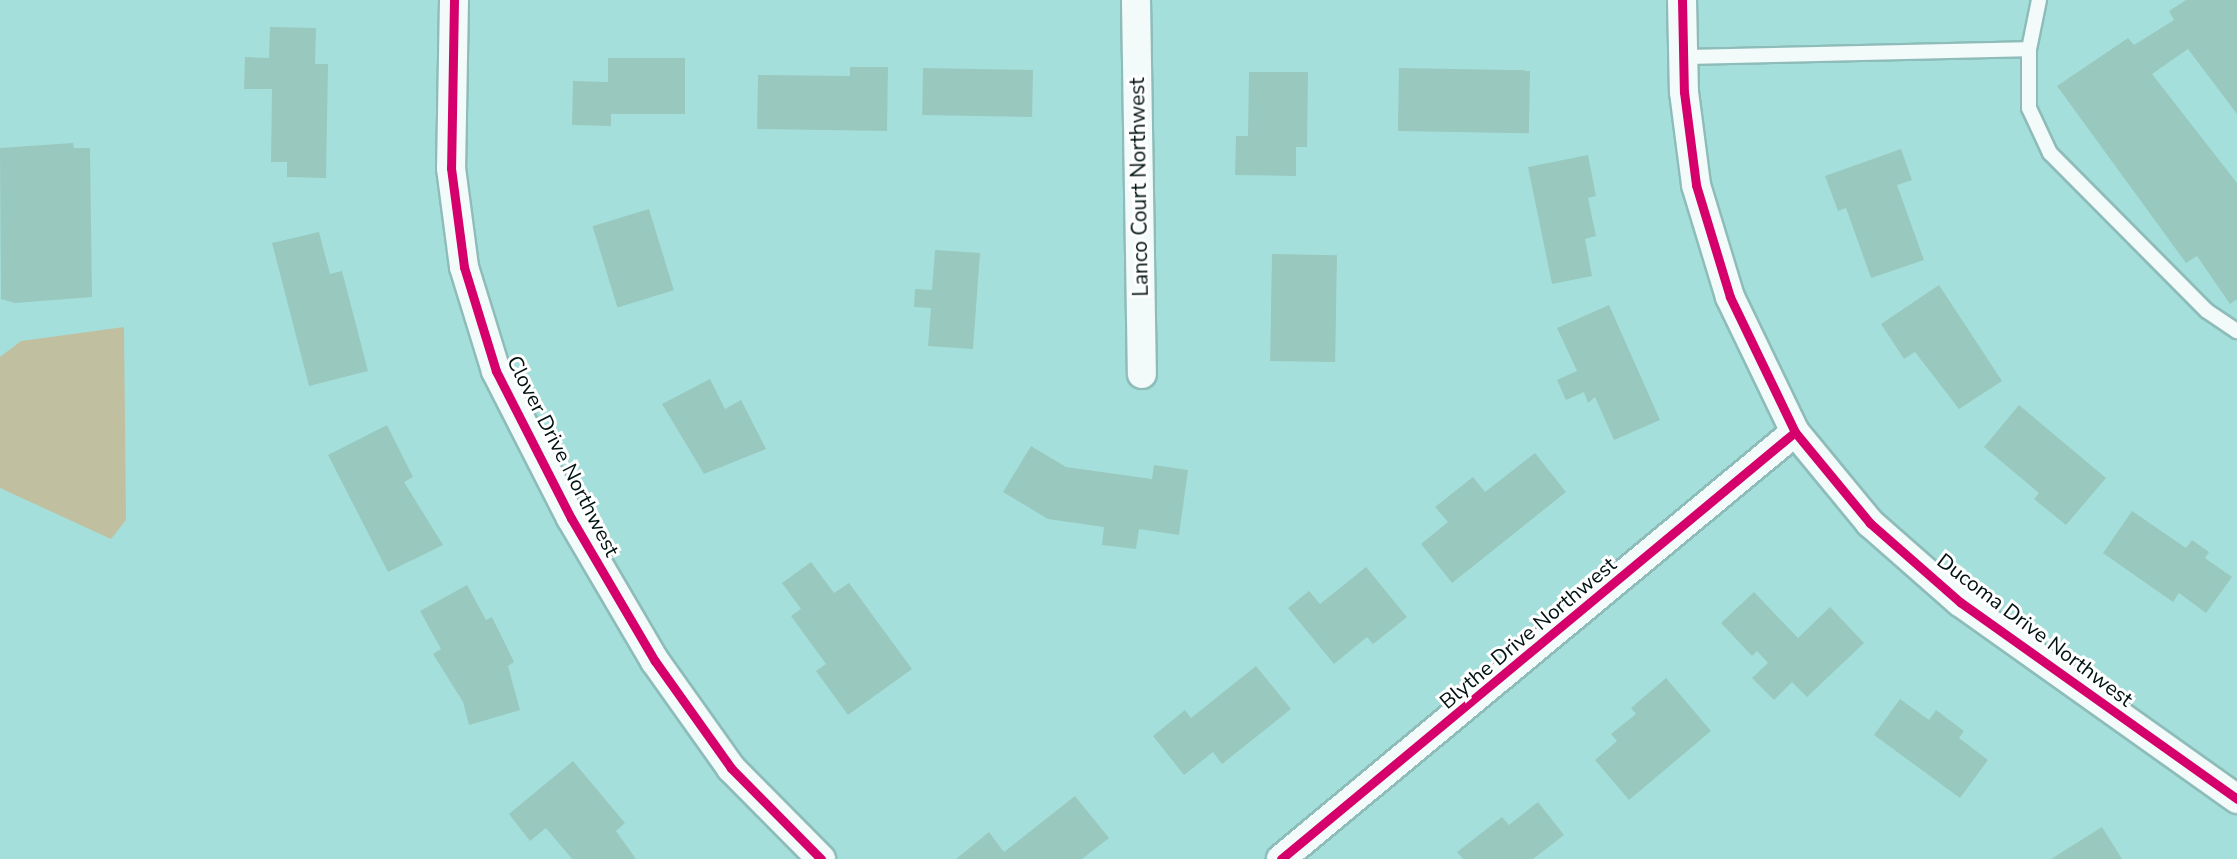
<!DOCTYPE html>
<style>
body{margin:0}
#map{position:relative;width:2237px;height:859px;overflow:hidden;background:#a5dfdb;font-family:"Nunito Sans",sans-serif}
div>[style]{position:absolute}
.green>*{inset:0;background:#c0c0a0}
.building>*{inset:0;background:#99c8bf;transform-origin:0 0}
.roads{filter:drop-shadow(2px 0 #8dbcb9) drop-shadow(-2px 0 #8dbcb9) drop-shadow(0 2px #8dbcb9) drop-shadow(0 -2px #8dbcb9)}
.service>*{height:14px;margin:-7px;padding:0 7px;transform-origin:7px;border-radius:7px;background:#f2fafa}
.minor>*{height:28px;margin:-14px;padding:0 14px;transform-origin:14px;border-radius:14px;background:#f2fafa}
.cycleway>*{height:9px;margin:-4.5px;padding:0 4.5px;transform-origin:4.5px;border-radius:4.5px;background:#d6006c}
span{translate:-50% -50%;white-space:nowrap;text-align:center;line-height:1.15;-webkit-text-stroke:6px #fff;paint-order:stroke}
.street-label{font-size:21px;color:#001211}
</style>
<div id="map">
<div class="green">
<div style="clip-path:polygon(124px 327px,126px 520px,111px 539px,0 488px,0 357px,21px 341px)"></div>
</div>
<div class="building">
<div style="clip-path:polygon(2186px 0,2237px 0,2237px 114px,2188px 49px,2152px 74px,2237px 183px,2237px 299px,2230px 304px,2197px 256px,2186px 263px,2057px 86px,2128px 38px,2134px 45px,2174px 20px,2169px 11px)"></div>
<div style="clip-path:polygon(270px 27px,316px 28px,315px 64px,328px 64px,326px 178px,287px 177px,287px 162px,271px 162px,272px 89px,244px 89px,245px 57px,269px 58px)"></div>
<div style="clip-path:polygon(608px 58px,685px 58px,685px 114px,611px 114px,611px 126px,572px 125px,573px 81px,608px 82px)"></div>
<div style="clip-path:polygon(850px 67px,888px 67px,887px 131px,757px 129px,758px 75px,850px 76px)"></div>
<div style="left:923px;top:68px;width:110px;height:47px;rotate:1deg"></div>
<div style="left:1399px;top:68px;width:131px;height:63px;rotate:1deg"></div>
<div style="clip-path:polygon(1249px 72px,1308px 72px,1307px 147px,1296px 147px,1296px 176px,1235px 175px,1236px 136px,1248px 136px)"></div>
<div style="clip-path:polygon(73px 143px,74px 148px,90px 148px,92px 297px,15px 303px,1px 299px,0 148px)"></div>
<div style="clip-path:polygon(1901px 149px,1912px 180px,1897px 185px,1924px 260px,1871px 278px,1846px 208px,1838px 211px,1825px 176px)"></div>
<div style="clip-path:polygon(1588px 155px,1596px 196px,1588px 198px,1596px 236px,1585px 239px,1592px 276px,1552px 284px,1528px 167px)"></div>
<div style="left:649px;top:209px;width:85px;height:59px;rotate:73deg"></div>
<div style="clip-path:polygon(319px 232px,330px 274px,342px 271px,368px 371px,309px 386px,272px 243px)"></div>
<div style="clip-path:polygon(935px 250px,980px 253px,973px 349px,928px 346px,931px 308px,914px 307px,915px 289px,932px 290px)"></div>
<div style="left:1272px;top:254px;width:65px;height:107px;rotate:1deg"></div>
<div style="clip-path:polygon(1939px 285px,2002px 381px,1959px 409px,1915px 352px,1904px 359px,1881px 324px)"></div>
<div style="clip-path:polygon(1609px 305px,1660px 420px,1614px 440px,1595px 397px,1588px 403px,1584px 392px,1566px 400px,1557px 380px,1577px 371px,1557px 328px)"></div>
<div style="clip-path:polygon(710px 379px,725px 409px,741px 400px,766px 449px,704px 474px,662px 404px)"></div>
<div style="clip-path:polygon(2019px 405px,2106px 478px,2066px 525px,2034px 499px,2039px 493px,1984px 447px)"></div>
<div style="clip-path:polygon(387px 425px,413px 477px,404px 482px,443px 545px,388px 572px,328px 455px)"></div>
<div style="clip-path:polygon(1031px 446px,1066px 467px,1152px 479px,1154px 465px,1188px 470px,1179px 535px,1139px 529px,1136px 549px,1102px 545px,1104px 527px,1048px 519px,1003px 492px)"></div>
<div style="clip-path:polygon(1535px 453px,1566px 492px,1452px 583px,1421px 544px,1448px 522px,1435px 507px,1473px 477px,1485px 492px)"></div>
<div style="clip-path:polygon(2132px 511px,2186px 548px,2192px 540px,2209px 552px,2205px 558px,2232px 577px,2206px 613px,2179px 593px,2173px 602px,2103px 553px)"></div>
<div style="clip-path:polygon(811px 562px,834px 593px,849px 583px,912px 669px,848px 715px,816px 671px,826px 664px,791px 616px,801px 609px,782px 583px)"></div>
<div style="clip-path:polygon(1366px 567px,1407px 617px,1373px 644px,1367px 637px,1334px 664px,1288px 608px,1309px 591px,1320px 604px)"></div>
<div style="clip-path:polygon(467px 585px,486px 620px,492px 617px,514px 662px,508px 666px,520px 710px,469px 725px,463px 702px,433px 654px,441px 649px,420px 611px)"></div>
<div style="clip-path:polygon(1754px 592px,1798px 638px,1830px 607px,1864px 643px,1807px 697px,1792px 682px,1774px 700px,1752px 678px,1768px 663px,1757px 651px,1752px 656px,1721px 623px)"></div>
<div style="clip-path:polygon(1256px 666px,1291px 709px,1222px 764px,1213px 752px,1184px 775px,1153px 736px,1185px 710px,1191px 718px)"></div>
<div style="clip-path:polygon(1666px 678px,1711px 731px,1629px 800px,1595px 760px,1617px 741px,1611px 734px,1636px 714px,1631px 708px)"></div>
<div style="clip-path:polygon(1900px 699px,1929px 720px,1936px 710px,1964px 731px,1959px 738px,1988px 760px,1960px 798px,1874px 735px)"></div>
<div style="clip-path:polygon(573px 761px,625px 823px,616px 831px,636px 859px,572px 859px,546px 828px,530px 841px,509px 814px)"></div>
<div style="clip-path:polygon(1075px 796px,1109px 838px,1082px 859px,956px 859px,989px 832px,1004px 852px)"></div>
<div style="clip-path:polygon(1538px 802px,1564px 835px,1533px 859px,1463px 859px,1457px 852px,1502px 817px,1509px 825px)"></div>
<div style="clip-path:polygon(2102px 827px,2122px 859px,2051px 859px)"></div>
</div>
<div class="roads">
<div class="service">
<div style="left:2039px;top:0;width:50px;rotate:101.5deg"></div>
<div style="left:2029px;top:49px;width:59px;rotate:90deg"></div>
<div style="left:2029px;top:108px;width:50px;rotate:65deg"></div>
<div style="left:2050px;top:153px;width:223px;rotate:45.2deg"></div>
<div style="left:2207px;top:311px;width:36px;rotate:34deg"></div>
<div style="left:1683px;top:57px;width:346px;rotate:-1.3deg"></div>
</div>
<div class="minor">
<div style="left:454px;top:0;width:168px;rotate:91deg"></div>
<div style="left:451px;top:168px;width:100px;rotate:82.5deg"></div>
<div style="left:464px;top:267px;width:109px;rotate:72.9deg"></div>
<div style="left:496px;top:371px;width:165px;rotate:63deg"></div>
<div style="left:571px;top:518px;width:166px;rotate:59.6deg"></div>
<div style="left:655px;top:661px;width:131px;rotate:54.6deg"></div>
<div style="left:731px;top:768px;width:128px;rotate:45.3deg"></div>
<div style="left:1136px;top:0;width:374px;rotate:89.1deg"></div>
<div style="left:1682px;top:0;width:92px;rotate:88.8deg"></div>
<div style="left:1684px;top:92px;width:94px;rotate:82.6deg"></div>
<div style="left:1696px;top:185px;width:117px;rotate:73.1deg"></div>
<div style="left:1730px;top:297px;width:150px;rotate:64.3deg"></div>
<div style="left:1795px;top:432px;width:118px;rotate:50.5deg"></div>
<div style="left:1870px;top:523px;width:120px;rotate:41.3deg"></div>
<div style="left:1960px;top:602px;width:340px;rotate:35.4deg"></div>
<div style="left:1281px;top:859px;width:668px;rotate:-39.72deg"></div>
</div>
</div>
<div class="cycleway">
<div style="left:454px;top:0;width:168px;rotate:91deg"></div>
<div style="left:451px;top:168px;width:100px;rotate:82.5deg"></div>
<div style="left:464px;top:267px;width:109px;rotate:72.9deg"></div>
<div style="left:496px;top:371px;width:165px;rotate:63deg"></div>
<div style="left:571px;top:518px;width:166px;rotate:59.6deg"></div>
<div style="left:655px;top:661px;width:131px;rotate:54.6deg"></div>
<div style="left:731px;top:768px;width:128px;rotate:45.3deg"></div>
<div style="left:1682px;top:0;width:92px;rotate:88.8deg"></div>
<div style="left:1684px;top:92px;width:94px;rotate:82.6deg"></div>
<div style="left:1696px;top:185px;width:117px;rotate:73.1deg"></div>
<div style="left:1730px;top:297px;width:150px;rotate:64.3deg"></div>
<div style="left:1795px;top:432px;width:118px;rotate:50.5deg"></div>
<div style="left:1870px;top:523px;width:120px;rotate:41.3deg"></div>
<div style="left:1960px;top:602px;width:340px;rotate:35.4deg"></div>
<div style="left:1281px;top:859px;width:668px;rotate:-39.72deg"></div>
</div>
<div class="street-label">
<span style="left:1139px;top:187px;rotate:-91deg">Lanco Court Northwest</span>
<span style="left:563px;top:456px;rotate:63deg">Clover Drive Northwest</span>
<span style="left:2035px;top:630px;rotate:37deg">Ducoma Drive Northwest</span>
<span style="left:1528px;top:633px;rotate:-40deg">Blythe Drive Northwest</span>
</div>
</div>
